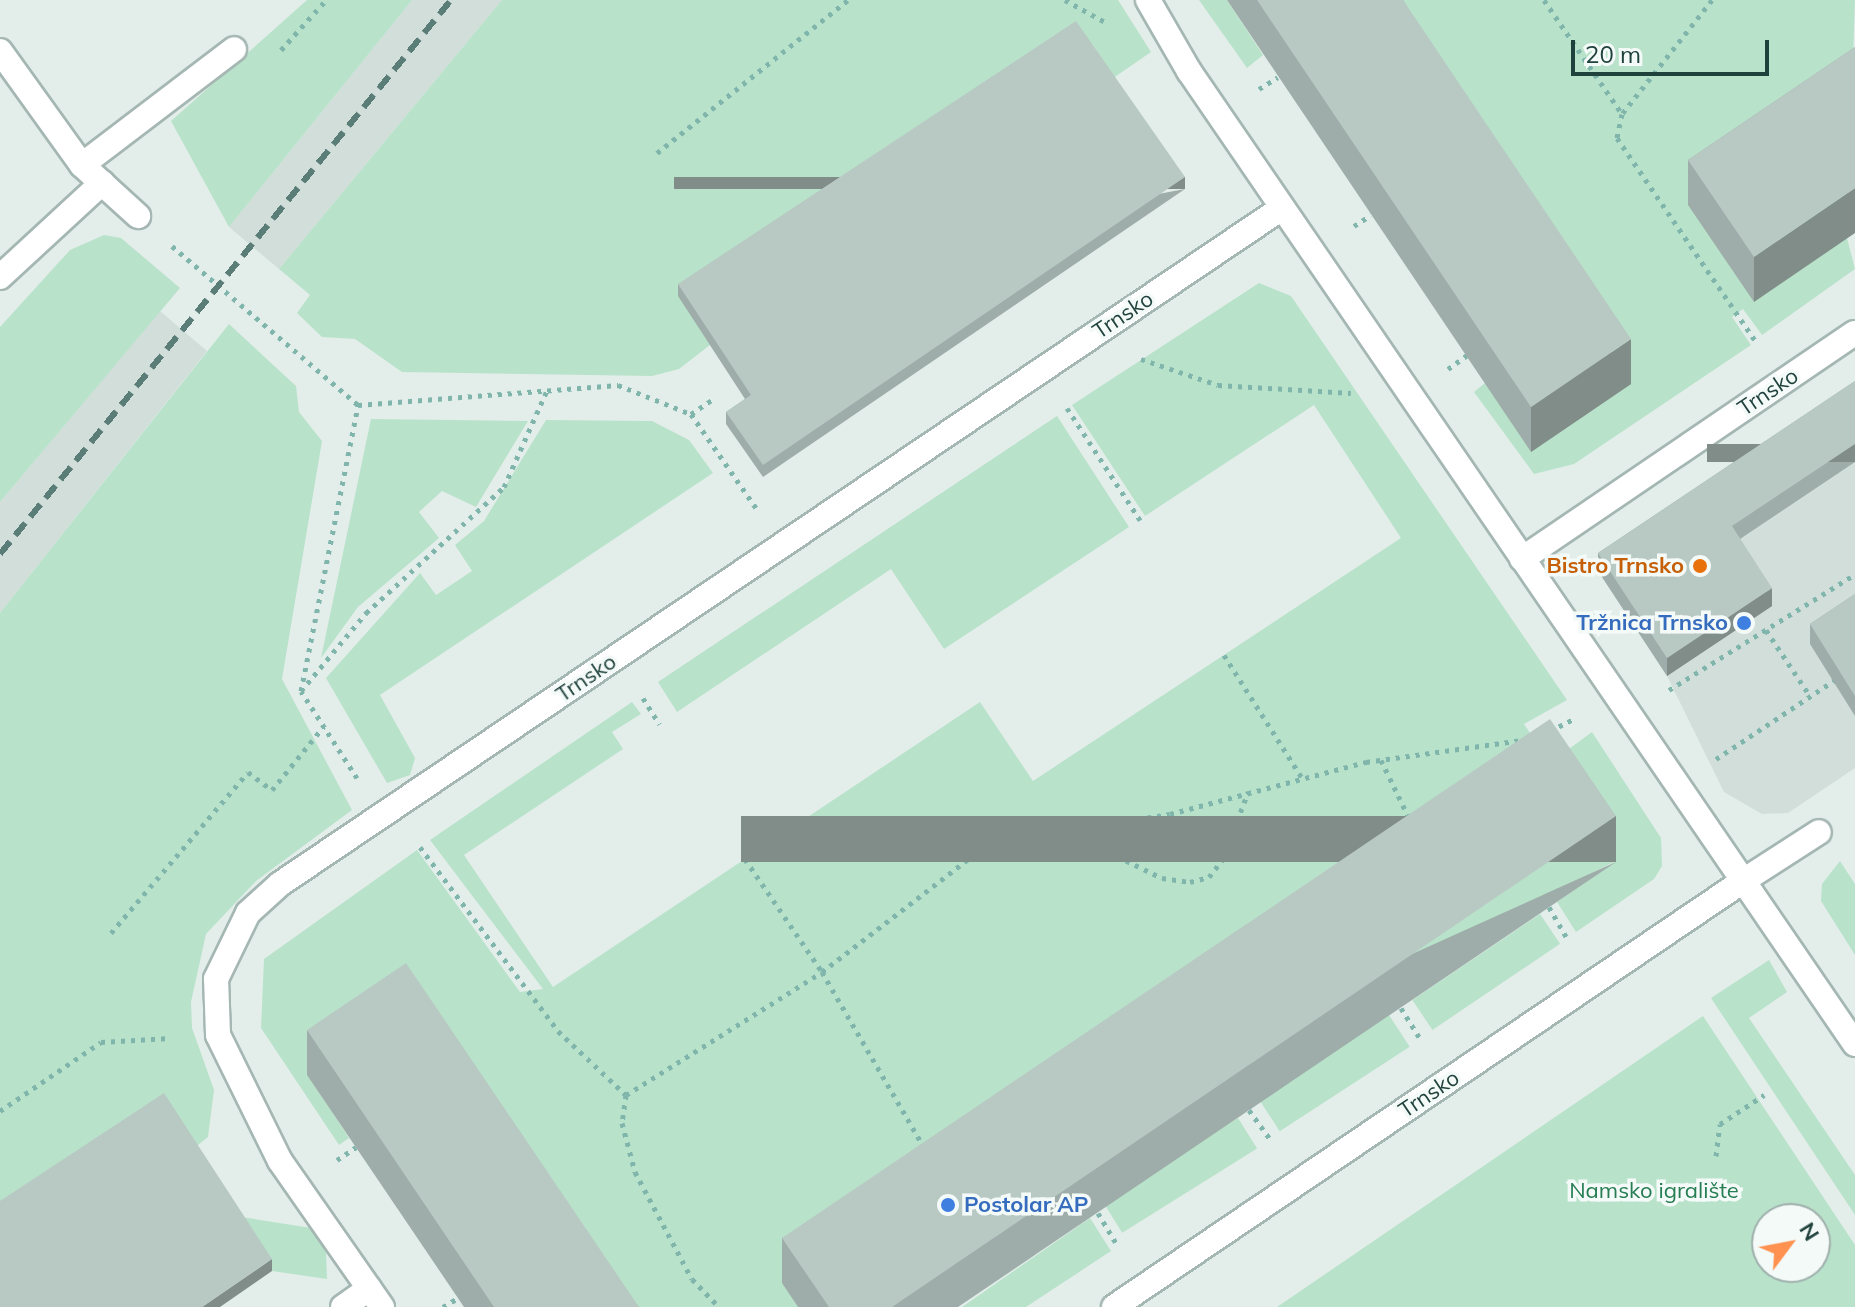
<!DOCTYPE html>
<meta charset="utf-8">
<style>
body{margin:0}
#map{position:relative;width:1855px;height:1307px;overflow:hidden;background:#e3eeeb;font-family:Mulish,sans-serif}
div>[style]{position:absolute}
.built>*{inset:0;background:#d1deda}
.green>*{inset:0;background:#b9e2ca;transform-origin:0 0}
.path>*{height:5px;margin-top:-2.5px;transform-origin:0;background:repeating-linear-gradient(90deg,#80b5ac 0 4px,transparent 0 10px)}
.roads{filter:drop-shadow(2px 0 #a5b7b3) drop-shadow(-2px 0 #a5b7b3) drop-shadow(0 2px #a5b7b3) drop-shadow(0 -2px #a5b7b3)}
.lane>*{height:24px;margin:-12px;padding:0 12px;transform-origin:12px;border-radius:12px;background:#fff}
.street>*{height:24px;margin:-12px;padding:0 12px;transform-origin:12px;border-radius:12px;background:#fff}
.rail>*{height:6px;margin-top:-3px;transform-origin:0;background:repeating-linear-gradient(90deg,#5b7d78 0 16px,transparent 0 24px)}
.wall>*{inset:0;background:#9eada9}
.shaded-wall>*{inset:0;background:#818d89;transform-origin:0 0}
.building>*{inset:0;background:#b8c9c4}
.dots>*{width:22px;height:22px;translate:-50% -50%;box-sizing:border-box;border:4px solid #f4faf8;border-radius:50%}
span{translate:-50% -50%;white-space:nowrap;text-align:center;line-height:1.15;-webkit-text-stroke:7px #f4faf8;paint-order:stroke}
.street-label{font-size:22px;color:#20423d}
.food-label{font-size:22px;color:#c56008;font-weight:700}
.right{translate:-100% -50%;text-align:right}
.shop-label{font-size:22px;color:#366cbe;font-weight:700}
.left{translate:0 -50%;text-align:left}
.park-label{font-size:22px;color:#267d53}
.north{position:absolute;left:1751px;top:1203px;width:80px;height:80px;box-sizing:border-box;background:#f4faf8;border:2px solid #9fb0ad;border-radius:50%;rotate:58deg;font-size:22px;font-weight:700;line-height:32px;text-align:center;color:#20423d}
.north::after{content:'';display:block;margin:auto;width:28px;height:36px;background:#ff9250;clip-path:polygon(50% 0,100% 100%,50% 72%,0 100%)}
.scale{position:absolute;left:1571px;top:40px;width:198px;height:36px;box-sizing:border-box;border:4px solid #20423d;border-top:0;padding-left:10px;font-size:24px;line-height:28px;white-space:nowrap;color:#20423d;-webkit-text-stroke:6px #f4faf8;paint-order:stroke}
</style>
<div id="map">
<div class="built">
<div style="clip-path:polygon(412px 0,502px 0,279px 269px,229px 227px)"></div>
<div style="clip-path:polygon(160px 311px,207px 351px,0 613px,0 502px)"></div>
<div style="clip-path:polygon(1855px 398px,1855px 768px,1788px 813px,1762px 814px,1724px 792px,1667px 676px,1598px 571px)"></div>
</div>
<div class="green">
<div style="clip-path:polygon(307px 0,412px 0,229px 227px,171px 121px)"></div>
<div style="clip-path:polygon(502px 0,1118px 0,1151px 52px,1109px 81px,679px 296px,710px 345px,679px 369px,652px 376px,402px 372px,355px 339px,322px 337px,297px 313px,310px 295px,279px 269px)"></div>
<div style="clip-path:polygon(1199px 0,1227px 0,1263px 55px,1247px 68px)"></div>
<div style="clip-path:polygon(1372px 0,1855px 0,1847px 238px,1855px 269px,1762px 335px,1743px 309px,1732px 317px,1751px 345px,1574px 464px,1534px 474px,1474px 392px,1485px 383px)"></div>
<div style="clip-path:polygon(104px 235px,121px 238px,180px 288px,0 502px,0 327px,70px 250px)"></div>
<div style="clip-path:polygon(1259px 283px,1291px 296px,1567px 700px,1524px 724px,1550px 763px,1592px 732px,1661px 838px,1662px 866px,1654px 879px,1576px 932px,1557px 902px,1616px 861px,783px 1283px,798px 1307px,608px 1307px,308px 1075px,349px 1138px,339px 1145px,261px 1028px,264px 959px,417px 850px,520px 992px,543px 989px,430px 840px,632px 702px,641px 714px,612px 732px,623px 749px,464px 855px,553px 987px,980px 702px,1033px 781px,1401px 538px,1314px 405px,1145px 516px,1072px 405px)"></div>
<div style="clip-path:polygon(229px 324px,296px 386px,299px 412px,322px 441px,282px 679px,352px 810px,256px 881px,206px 934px,191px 1002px,192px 1028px,214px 1090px,208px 1137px,193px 1149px,0 1212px,0 613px)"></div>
<div style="clip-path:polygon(1057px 416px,1129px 527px,944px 649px,891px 569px,677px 712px,658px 682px)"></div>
<div style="clip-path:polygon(371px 419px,528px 421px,476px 507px,442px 491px,419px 512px,439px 538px,358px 607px,321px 658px)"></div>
<div style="clip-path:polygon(546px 420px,652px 421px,689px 440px,713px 473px,380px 695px,415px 758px,410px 775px,387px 783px,326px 678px,420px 573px,436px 595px,472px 571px,455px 545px,484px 521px)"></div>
<div style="clip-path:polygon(1840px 861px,1855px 884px,1855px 955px,1821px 901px,1822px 884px)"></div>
<div style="left:1540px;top:914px;width:36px;height:154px;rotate:56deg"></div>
<div style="clip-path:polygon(1769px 960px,1787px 992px,1749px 1018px,1855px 1175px,1855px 1215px,1711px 998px)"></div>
<div style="left:1389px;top:1015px;width:38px;height:155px;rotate:57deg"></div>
<div style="clip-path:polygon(evenodd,1703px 1016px,1855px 1245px,1855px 1307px,1277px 1307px,1703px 1016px,1767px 1219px,1815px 1219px,1815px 1267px,1767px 1267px,1767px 1219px)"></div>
<div style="left:1238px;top:1118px;width:36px;height:159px;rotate:58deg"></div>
<div style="clip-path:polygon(235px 1216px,311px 1228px,326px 1251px,327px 1279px,272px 1271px)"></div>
<div style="clip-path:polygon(1090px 1218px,1111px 1251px,1026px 1307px,962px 1307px)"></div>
</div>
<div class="path">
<div style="left:1065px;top:0;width:46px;rotate:28.8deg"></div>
<div style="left:1544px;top:0;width:138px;rotate:55.6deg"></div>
<div style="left:1712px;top:0;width:145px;rotate:128.3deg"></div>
<div style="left:1622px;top:114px;width:25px;rotate:102deg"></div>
<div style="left:1617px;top:138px;width:247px;rotate:55.7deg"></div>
<div style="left:281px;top:50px;width:67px;rotate:-48deg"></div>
<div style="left:1259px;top:89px;width:22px;rotate:-32deg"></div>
<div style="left:657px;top:153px;width:245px;rotate:-38.7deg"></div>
<div style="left:1354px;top:226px;width:20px;rotate:-33deg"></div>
<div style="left:172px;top:246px;width:245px;rotate:40.5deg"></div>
<div style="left:358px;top:405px;width:261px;rotate:-4.4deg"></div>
<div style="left:618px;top:385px;width:79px;rotate:21.7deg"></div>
<div style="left:691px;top:414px;width:114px;rotate:55.3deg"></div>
<div style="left:1141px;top:359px;width:81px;rotate:18.7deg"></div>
<div style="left:1218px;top:385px;width:133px;rotate:3.4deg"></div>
<div style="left:1448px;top:369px;width:24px;rotate:-36deg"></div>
<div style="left:1067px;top:408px;width:134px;rotate:56.9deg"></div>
<div style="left:691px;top:414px;width:25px;rotate:-34deg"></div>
<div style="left:1766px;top:630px;width:79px;rotate:56.3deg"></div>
<div style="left:1224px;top:655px;width:146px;rotate:57.6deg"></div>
<div style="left:1669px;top:690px;width:219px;rotate:-31.9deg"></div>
<div style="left:301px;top:691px;width:102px;rotate:-50.2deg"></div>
<div style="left:366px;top:613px;width:187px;rotate:-42.4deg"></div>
<div style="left:504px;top:487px;width:108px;rotate:-66deg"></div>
<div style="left:643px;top:698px;width:31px;rotate:58deg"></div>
<div style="left:1550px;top:731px;width:30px;rotate:-27deg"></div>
<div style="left:1716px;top:759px;width:146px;rotate:-33.6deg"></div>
<div style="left:1381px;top:760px;width:67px;rotate:64.2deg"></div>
<div style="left:357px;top:778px;width:103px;rotate:-122.8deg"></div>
<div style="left:301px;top:691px;width:292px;rotate:-78.7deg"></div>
<div style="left:1063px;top:830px;width:110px;rotate:25.9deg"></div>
<div style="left:1162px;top:878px;width:28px;rotate:8deg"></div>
<div style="left:1190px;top:882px;width:20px;rotate:-15deg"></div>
<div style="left:1209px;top:877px;width:23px;rotate:-52deg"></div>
<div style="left:1223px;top:859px;width:72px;rotate:-69.5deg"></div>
<div style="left:420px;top:847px;width:230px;rotate:53.1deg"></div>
<div style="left:558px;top:1031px;width:93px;rotate:43.3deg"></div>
<div style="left:626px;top:1095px;width:28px;rotate:98deg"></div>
<div style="left:622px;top:1123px;width:51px;rotate:75.1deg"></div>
<div style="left:635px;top:1172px;width:121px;rotate:62deg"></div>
<div style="left:692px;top:1279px;width:39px;rotate:46deg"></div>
<div style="left:745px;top:859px;width:137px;rotate:55.7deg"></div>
<div style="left:822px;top:972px;width:203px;rotate:59.8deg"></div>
<div style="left:1549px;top:907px;width:39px;rotate:60deg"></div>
<div style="left:111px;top:933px;width:211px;rotate:-49.6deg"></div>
<div style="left:248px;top:772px;width:30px;rotate:37deg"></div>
<div style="left:272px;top:790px;width:82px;rotate:-50.9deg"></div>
<div style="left:1401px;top:1008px;width:39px;rotate:58deg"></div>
<div style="left:626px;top:1095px;width:231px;rotate:-32.1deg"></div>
<div style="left:822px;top:972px;width:211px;rotate:-37.7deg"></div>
<div style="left:989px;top:843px;width:183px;rotate:-9.1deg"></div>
<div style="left:1170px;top:814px;width:203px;rotate:-14.9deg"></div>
<div style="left:1366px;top:762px;width:158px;rotate:-8deg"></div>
<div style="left:1249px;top:1110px;width:39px;rotate:54deg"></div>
<div style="left:0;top:1111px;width:122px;rotate:-34.3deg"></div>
<div style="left:101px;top:1042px;width:69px;rotate:-3.3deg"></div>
<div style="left:1716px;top:1156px;width:32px;rotate:-83deg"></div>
<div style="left:1720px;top:1124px;width:53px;rotate:-33.4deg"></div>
<div style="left:337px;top:1160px;width:23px;rotate:-34deg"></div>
<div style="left:1098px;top:1213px;width:39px;rotate:59deg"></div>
<div style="left:443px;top:1307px;width:17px;rotate:-31deg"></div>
</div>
<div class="roads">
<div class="lane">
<div style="left:82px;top:165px;width:191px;rotate:-37.3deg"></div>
<div style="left:0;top:277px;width:139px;rotate:-42.7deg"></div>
<div style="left:1743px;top:881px;width:90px;rotate:-32.8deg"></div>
</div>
<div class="street">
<div style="left:1148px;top:0;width:82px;rotate:60deg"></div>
<div style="left:1189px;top:71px;width:1179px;rotate:55.61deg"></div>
<div style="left:0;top:51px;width:140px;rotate:54.3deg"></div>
<div style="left:82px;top:165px;width:76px;rotate:42.3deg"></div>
<div style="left:1522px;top:559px;width:402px;rotate:-34.2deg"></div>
<div style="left:343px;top:1307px;width:32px;rotate:-35deg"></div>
<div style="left:382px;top:1307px;width:178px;rotate:-124.9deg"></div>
<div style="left:280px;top:1161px;width:140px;rotate:-116.2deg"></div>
<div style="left:218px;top:1035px;width:56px;rotate:-92deg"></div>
<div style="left:216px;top:979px;width:73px;rotate:-64.1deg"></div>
<div style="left:248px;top:913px;width:43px;rotate:-42.2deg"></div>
<div style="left:280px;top:884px;width:1209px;rotate:-34.01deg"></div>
<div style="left:1114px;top:1307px;width:760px;rotate:-34.11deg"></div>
</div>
</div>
<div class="rail">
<div style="left:0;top:554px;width:714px;rotate:-50.85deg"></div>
</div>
<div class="wall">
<div style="clip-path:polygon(1227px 0,1403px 0,1631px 384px,1531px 452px)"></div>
<div style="clip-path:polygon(1855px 47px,1754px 302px,1688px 205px,1688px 160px)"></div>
<div style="clip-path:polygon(1185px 189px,763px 477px,726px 424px,726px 412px,745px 399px,678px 296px,678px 284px)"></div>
<div style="clip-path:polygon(1855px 381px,1855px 462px,1740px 539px,1772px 606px,1667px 676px,1598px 571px,1598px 553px)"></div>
<div style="clip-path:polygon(1855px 594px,1855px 716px,1810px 644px,1810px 624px)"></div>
<div style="clip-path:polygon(1616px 862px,958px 1307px,798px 1307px,782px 1283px,782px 1238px)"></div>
<div style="clip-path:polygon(307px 1030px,639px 1307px,464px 1307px,307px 1075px)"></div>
</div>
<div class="shaded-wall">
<div style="left:1185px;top:177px;width:12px;height:511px;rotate:90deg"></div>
<div style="clip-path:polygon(1855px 188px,1855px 233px,1754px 302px,1754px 257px)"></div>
<div style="clip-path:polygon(1631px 339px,1631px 384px,1531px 452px,1531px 407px)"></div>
<div style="left:1855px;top:444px;width:18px;height:148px;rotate:90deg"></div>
<div style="clip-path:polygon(1772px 588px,1772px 606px,1667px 676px,1667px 658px)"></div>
<div style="left:1616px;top:816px;width:46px;height:875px;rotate:90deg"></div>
<div style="clip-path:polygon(272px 1259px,272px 1271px,220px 1307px,202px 1307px)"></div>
</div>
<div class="building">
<div style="clip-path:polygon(1257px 0,1403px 0,1631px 339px,1531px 407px)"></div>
<div style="clip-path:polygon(1076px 21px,1185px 177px,763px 465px,726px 412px,751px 395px,678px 284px)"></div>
<div style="clip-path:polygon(1855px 47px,1855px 188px,1754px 257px,1688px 160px)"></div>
<div style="clip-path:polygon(1855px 381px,1855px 444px,1732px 526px,1772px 588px,1667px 658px,1598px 553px)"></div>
<div style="clip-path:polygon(1855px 594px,1855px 696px,1810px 624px)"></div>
<div style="clip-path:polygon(1550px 719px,1616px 816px,892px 1307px,829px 1307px,782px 1238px)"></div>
<div style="clip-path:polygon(406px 963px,639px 1307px,494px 1307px,307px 1030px)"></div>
<div style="clip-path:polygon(164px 1093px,272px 1259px,202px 1307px,0 1307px,0 1201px)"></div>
</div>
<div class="dots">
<div style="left:1700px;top:566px;background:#e8710a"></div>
<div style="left:1744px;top:623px;background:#3f7fe0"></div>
<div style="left:948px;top:1205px;background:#3f7fe0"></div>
</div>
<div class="street-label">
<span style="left:1123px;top:315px;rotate:-34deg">Trnsko</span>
<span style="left:1768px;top:392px;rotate:-34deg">Trnsko</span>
<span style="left:586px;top:678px;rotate:-34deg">Trnsko</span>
<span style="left:1429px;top:1094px;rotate:-34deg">Trnsko</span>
</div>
<div class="food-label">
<span class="right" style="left:1684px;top:566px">Bistro Trnsko</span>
</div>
<div class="shop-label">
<span class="right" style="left:1728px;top:623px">Tržnica Trnsko</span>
<span class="left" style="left:964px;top:1205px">Postolar AP</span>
</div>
<div class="park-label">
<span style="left:1654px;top:1191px">Namsko igralište</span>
</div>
<div class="north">N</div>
<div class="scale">20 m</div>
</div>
